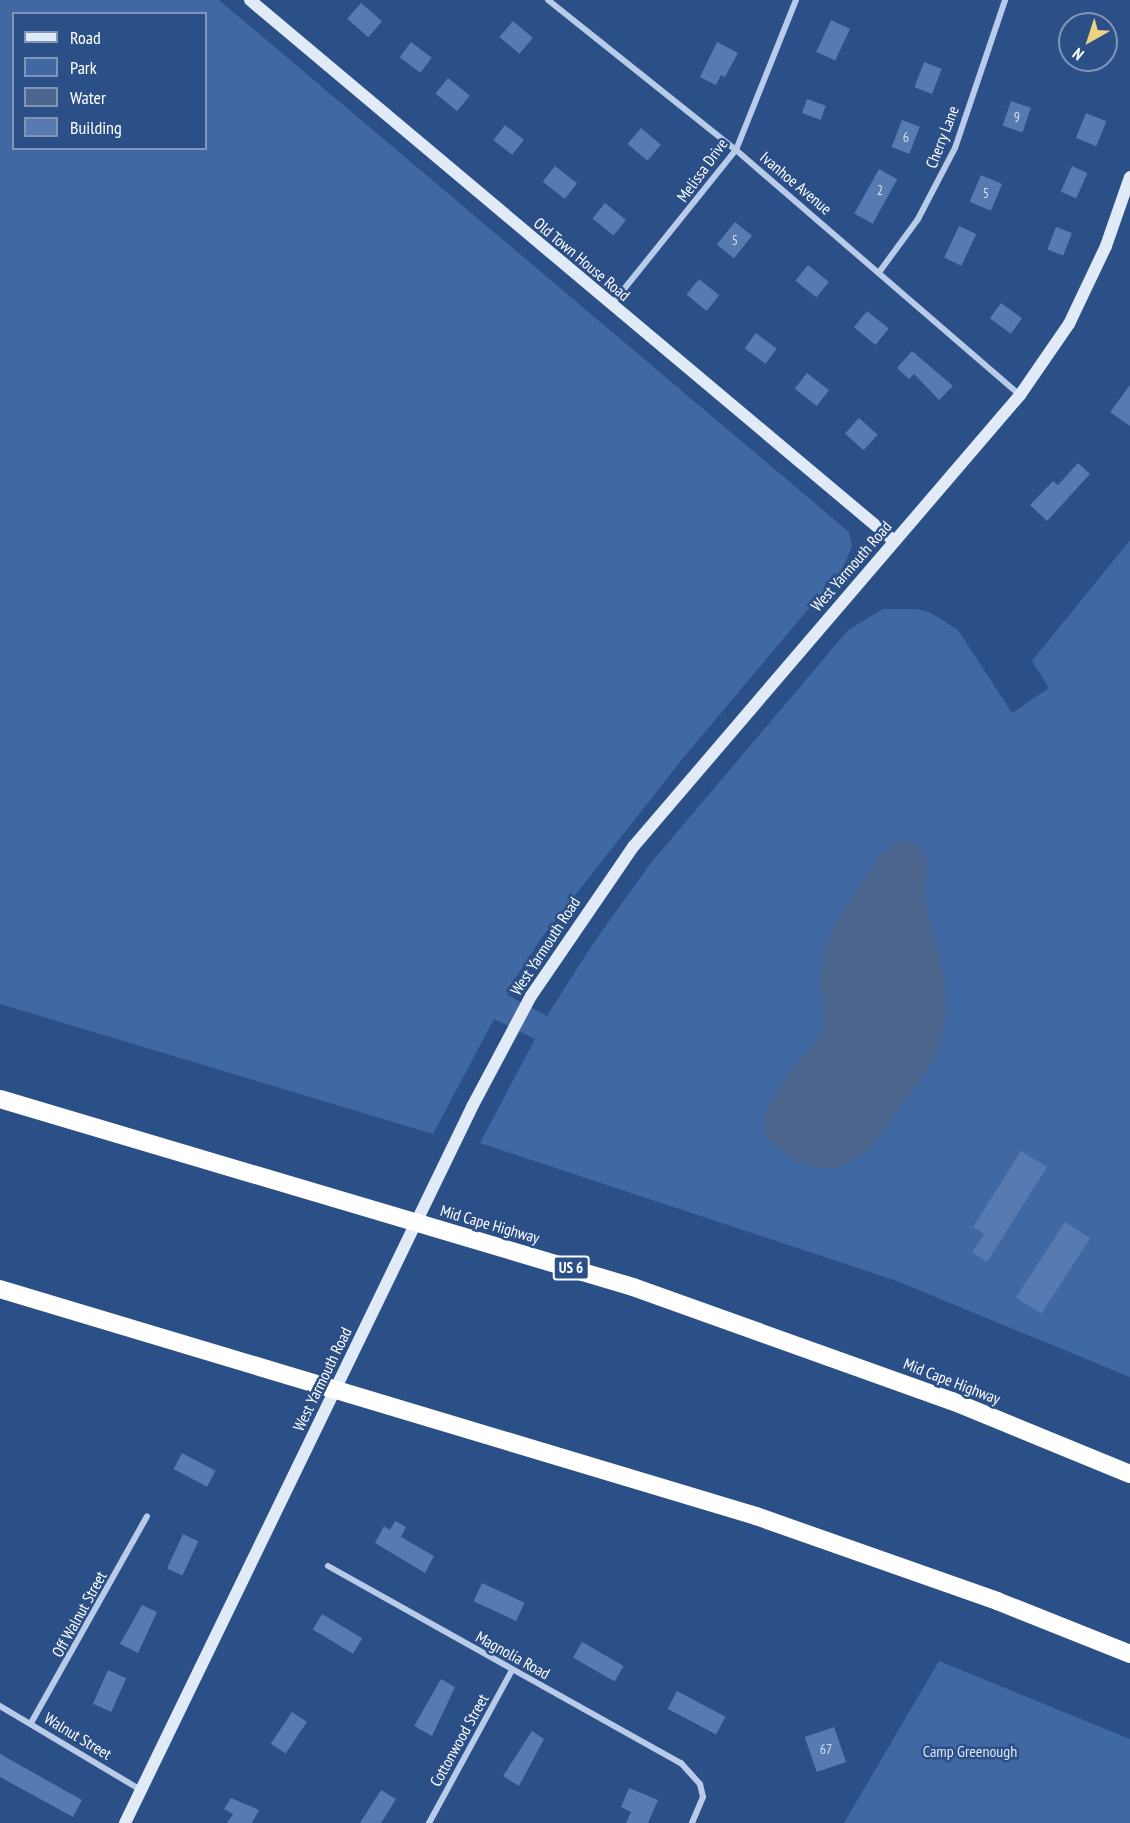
<!DOCTYPE html>
<style>
body{margin:0}
#map{position:relative;width:1130px;height:1823px;overflow:hidden;background:#2b4f87;font-family:"PT Sans Narrow",sans-serif}
div>[style]{position:absolute}
.green>*{inset:0;background:#4068a3}
.water>*{inset:0;background:#4d668e}
.building>*{inset:0;background:#577bb0;transform-origin:0 0}
.minor>*{height:6px;margin:-3px;padding:0 3px;transform-origin:3px;border-radius:3px;background:#b8cbe8}
.secondary>*{height:12px;margin:-6px;padding:0 6px;transform-origin:6px;border-radius:6px;background:#e1eaf7}
.motorway>*{height:18px;margin:-9px;padding:0 9px;transform-origin:9px;border-radius:9px;background:#fff}
span{translate:-50% -50%;white-space:nowrap;text-align:center;line-height:1.15;-webkit-text-stroke:5px #2b4f87;paint-order:stroke}
.number-label{font-size:14px;color:#d5deeb}
.number-label span{-webkit-text-stroke-width:0}
.shield-label span{padding:2px 4px;background:#2b4f87;border:2px solid;border-radius:4px;-webkit-text-stroke-width:0}
.shield-label{font-size:15px;color:#fff;font-weight:700}
.street-label{font-size:16px;color:#fff}
.park-label{font-size:16px;color:#dbe6f6}
.legend{position:absolute;left:12px;top:12px;width:195px;height:138px;box-sizing:border-box;background:#2b4f87;border:2px solid #8095b7;margin:0;padding:8px 10px;list-style:none;font-size:18px;color:#fff}
.legend li{display:flex;align-items:center;gap:12px;height:30px}
.legend b{width:30px;border:2px solid #8095b7}
.north{position:absolute;left:1058px;top:12px;width:60px;height:60px;box-sizing:border-box;background:#2b4f87;border:2px solid #8095b7;border-radius:50%;rotate:219deg;font-size:16px;font-weight:700;line-height:24px;text-align:center;color:#fff}
.north::after{content:'';display:block;margin:auto;width:21px;height:27px;background:#edd380;clip-path:polygon(50% 0,100% 100%,50% 72%,0 100%)}
</style>
<div id="map">
<div class="green">
<div style="clip-path:polygon(evenodd,0 0,219px 0,849px 532px,852px 547px,842px 569px,684px 757px,543px 936px,516px 977px,507px 995px,547px 1016px,594px 942px,650px 864px,848px 630px,883px 609px,917px 609px,931px 613px,958px 630px,1012px 713px,1049px 688px,1032px 661px,1130px 540px,1130px 1377px,894px 1280px,480px 1143px,535px 1039px,494px 1019px,433px 1134px,0 1004px,0 0,14px 14px,206px 14px,206px 148px,14px 148px,14px 14px)"></div>
<div style="clip-path:polygon(939px 1661px,1130px 1739px,1130px 1823px,844px 1823px)"></div>
</div>
<div class="water">
<div style="clip-path:polygon(909px 841px,923px 851px,928px 868px,924px 896px,945px 986px,946px 1012px,936px 1057px,869px 1150px,839px 1168px,817px 1168px,798px 1162px,769px 1141px,764px 1129px,765px 1114px,786px 1078px,821px 1034px,825px 1018px,820px 979px,830px 932px,880px 855px,898px 842px)"></div>
</div>
<div class="building">
<div style="left:361px;top:3px;width:28px;height:21px;rotate:41deg"></div>
<div style="left:831px;top:20px;width:21px;height:35px;rotate:25deg"></div>
<div style="left:513px;top:21px;width:26px;height:21px;rotate:40deg"></div>
<div style="left:411px;top:42px;width:26px;height:19px;rotate:37deg"></div>
<div style="clip-path:polygon(717px 42px,738px 53px,725px 77px,721px 75px,716px 85px,700px 77px)"></div>
<div style="left:924px;top:62px;width:19px;height:27px;rotate:21deg"></div>
<div style="left:448px;top:78px;width:28px;height:20px;rotate:39deg"></div>
<div style="left:807px;top:99px;width:20px;height:15px;rotate:20deg"></div>
<div style="left:1011px;top:101px;width:21px;height:26px;rotate:19deg"></div>
<div style="left:1086px;top:113px;width:22px;height:27px;rotate:22deg"></div>
<div style="left:902px;top:120px;width:19px;height:29px;rotate:21deg"></div>
<div style="left:505px;top:125px;width:24px;height:19px;rotate:38deg"></div>
<div style="left:641px;top:128px;width:26px;height:21px;rotate:40deg"></div>
<div style="left:555px;top:166px;width:28px;height:20px;rotate:38deg"></div>
<div style="left:1072px;top:166px;width:17px;height:28px;rotate:24deg"></div>
<div style="left:879px;top:169px;width:21px;height:51px;rotate:29deg"></div>
<div style="left:981px;top:175px;width:23px;height:29px;rotate:23deg"></div>
<div style="left:605px;top:203px;width:27px;height:20px;rotate:39deg"></div>
<div style="left:735px;top:222px;width:22px;height:29px;rotate:39deg"></div>
<div style="left:959px;top:226px;width:19px;height:35px;rotate:25deg"></div>
<div style="left:1056px;top:227px;width:17px;height:24px;rotate:21deg"></div>
<div style="left:808px;top:265px;width:27px;height:20px;rotate:39deg"></div>
<div style="left:699px;top:279px;width:26px;height:20px;rotate:39deg"></div>
<div style="left:1001px;top:303px;width:26px;height:19px;rotate:36deg"></div>
<div style="left:867px;top:311px;width:28px;height:21px;rotate:39deg"></div>
<div style="left:756px;top:333px;width:26px;height:19px;rotate:37deg"></div>
<div style="clip-path:polygon(912px 351px,953px 386px,939px 400px,914px 374px,909px 379px,897px 368px)"></div>
<div style="left:807px;top:373px;width:28px;height:20px;rotate:38deg"></div>
<div style="clip-path:polygon(1130px 385px,1130px 426px,1110px 412px)"></div>
<div style="left:859px;top:418px;width:25px;height:21px;rotate:42deg"></div>
<div style="clip-path:polygon(1078px 463px,1090px 474px,1047px 521px,1030px 505px,1053px 481px,1058px 485px)"></div>
<div style="clip-path:polygon(1021px 1151px,1047px 1167px,987px 1262px,972px 1252px,984px 1234px,973px 1227px)"></div>
<div style="left:1065px;top:1222px;width:30px;height:90px;rotate:33deg"></div>
<div style="left:182px;top:1453px;width:38px;height:18px;rotate:28deg"></div>
<div style="clip-path:polygon(395px 1521px,406px 1527px,401px 1537px,434px 1556px,425px 1573px,375px 1543px,384px 1526px,390px 1530px)"></div>
<div style="left:183px;top:1534px;width:17px;height:38px;rotate:25deg"></div>
<div style="left:482px;top:1583px;width:47px;height:20px;rotate:25deg"></div>
<div style="clip-path:polygon(142px 1605px,157px 1612px,138px 1653px,120px 1644px)"></div>
<div style="left:322px;top:1614px;width:47px;height:18px;rotate:31deg"></div>
<div style="left:582px;top:1642px;width:48px;height:18px;rotate:30deg"></div>
<div style="left:108px;top:1670px;width:20px;height:37px;rotate:24deg"></div>
<div style="clip-path:polygon(441px 1679px,455px 1687px,432px 1736px,414px 1726px)"></div>
<div style="left:677px;top:1691px;width:55px;height:20px;rotate:28deg"></div>
<div style="left:292px;top:1712px;width:18px;height:38px;rotate:34deg"></div>
<div style="left:834px;top:1727px;width:37px;height:31px;rotate:71deg"></div>
<div style="clip-path:polygon(532px 1731px,544px 1739px,519px 1786px,503px 1776px)"></div>
<div style="clip-path:polygon(0 1754px,82px 1800px,73px 1817px,0 1777px)"></div>
<div style="clip-path:polygon(629px 1788px,658px 1800px,648px 1823px,626px 1823px,631px 1812px,621px 1807px)"></div>
<div style="clip-path:polygon(381px 1790px,396px 1799px,381px 1823px,360px 1823px)"></div>
<div style="clip-path:polygon(231px 1798px,259px 1810px,252px 1823px,227px 1823px,233px 1814px,224px 1809px)"></div>
</div>
<div class="minor">
<div style="left:548px;top:0;width:241px;rotate:38.6deg"></div>
<div style="left:736px;top:150px;width:375px;rotate:40.8deg"></div>
<div style="left:880px;top:271px;width:64px;rotate:-53.8deg"></div>
<div style="left:918px;top:219px;width:80px;rotate:-62.5deg"></div>
<div style="left:955px;top:148px;width:156px;rotate:-71.3deg"></div>
<div style="left:612px;top:304px;width:198px;rotate:-51.2deg"></div>
<div style="left:736px;top:150px;width:162px;rotate:-68.2deg"></div>
<div style="left:328px;top:1566px;width:404px;rotate:29.2deg"></div>
<div style="left:681px;top:1763px;width:28px;rotate:48deg"></div>
<div style="left:700px;top:1784px;width:13px;rotate:77deg"></div>
<div style="left:703px;top:1797px;width:28px;rotate:113deg"></div>
<div style="left:0;top:1706px;width:164px;rotate:30.8deg"></div>
<div style="left:31px;top:1723px;width:237px;rotate:-60.7deg"></div>
<div style="left:429px;top:1823px;width:174px;rotate:-61.5deg"></div>
</div>
<div class="secondary">
<div style="left:250px;top:0;width:841px;rotate:40.03deg"></div>
<div style="left:125px;top:1823px;width:798px;rotate:-64.14deg"></div>
<div style="left:473px;top:1105px;width:123px;rotate:-62deg"></div>
<div style="left:531px;top:996px;width:181px;rotate:-55.6deg"></div>
<div style="left:633px;top:847px;width:595px;rotate:-49.43deg"></div>
<div style="left:1020px;top:395px;width:86px;rotate:-55.4deg"></div>
<div style="left:1069px;top:324px;width:86px;rotate:-64.6deg"></div>
<div style="left:1106px;top:246px;width:73px;rotate:-70.8deg"></div>
</div>
<div class="motorway">
<div style="left:0;top:1099px;width:660px;rotate:16.54deg"></div>
<div style="left:633px;top:1287px;width:339px;rotate:19.7deg"></div>
<div style="left:952px;top:1401px;width:192px;rotate:22.3deg"></div>
<div style="left:0;top:1289px;width:789px;rotate:16.71deg"></div>
<div style="left:756px;top:1516px;width:256px;rotate:19.4deg"></div>
<div style="left:997px;top:1601px;width:143px;rotate:21.7deg"></div>
</div>
<div class="number-label">
<span style="left:1017px;top:117px">9</span>
<span style="left:906px;top:137px">6</span>
<span style="left:880px;top:190px">2</span>
<span style="left:986px;top:193px">5</span>
<span style="left:735px;top:240px">5</span>
<span style="left:826px;top:1749px">67</span>
</div>
<div class="shield-label">
<span style="left:571px;top:1268px">US 6</span>
</div>
<div class="street-label">
<span style="left:942px;top:137px;rotate:-69deg">Cherry Lane</span>
<span style="left:702px;top:170px;rotate:-54deg">Melissa Drive</span>
<span style="left:796px;top:183px;rotate:40deg">Ivanhoe Avenue</span>
<span style="left:582px;top:259px;rotate:40deg">Old Town House Road</span>
<span style="left:851px;top:566px;rotate:-49deg">West Yarmouth Road</span>
<span style="left:545px;top:946px;rotate:-57deg">West Yarmouth Road</span>
<span style="left:490px;top:1224px;rotate:16deg">Mid Cape Highway</span>
<span style="left:322px;top:1379px;rotate:-64deg">West Yarmouth Road</span>
<span style="left:952px;top:1381px;rotate:21deg">Mid Cape Highway</span>
<span style="left:79px;top:1614px;rotate:-61deg">Off Walnut Street</span>
<span style="left:513px;top:1655px;rotate:29deg">Magnolia Road</span>
<span style="left:78px;top:1736px;rotate:31deg">Walnut Street</span>
<span style="left:459px;top:1740px;rotate:-61deg">Cottonwood Street</span>
</div>
<div class="park-label">
<span style="left:970px;top:1751px">Camp Greenough</span>
</div>
<ul class="legend">
<li><b style="height:8px;background:#e1eaf7"></b>Road</li>
<li><b style="height:16px;background:#4068a3"></b>Park</li>
<li><b style="height:16px;background:#4d668e"></b>Water</li>
<li><b style="height:16px;background:#577bb0"></b>Building</li>
</ul>
<div class="north">N</div>
</div>
